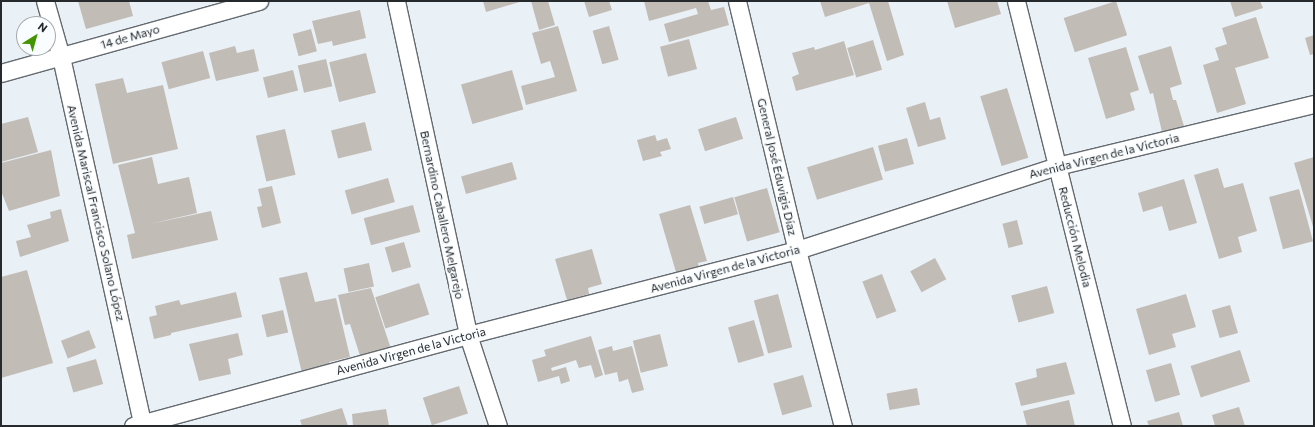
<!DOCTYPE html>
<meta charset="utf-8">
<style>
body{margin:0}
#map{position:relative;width:1315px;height:427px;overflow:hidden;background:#e9f0f6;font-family:Commissioner,sans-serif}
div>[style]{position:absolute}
.building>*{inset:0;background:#c2bcb6;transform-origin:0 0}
.roads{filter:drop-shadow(1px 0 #646a6f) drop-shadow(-1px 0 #646a6f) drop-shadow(0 1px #646a6f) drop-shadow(0 -1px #646a6f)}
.street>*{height:17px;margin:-8.5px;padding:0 8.5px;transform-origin:8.5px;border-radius:8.5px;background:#fff}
span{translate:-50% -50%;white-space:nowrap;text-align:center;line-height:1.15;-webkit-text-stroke:4px #fafdff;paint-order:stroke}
.street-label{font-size:12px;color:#272a2c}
.frame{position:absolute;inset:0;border:2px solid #272a2c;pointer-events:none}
.north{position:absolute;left:16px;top:16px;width:40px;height:40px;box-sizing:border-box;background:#fafdff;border:1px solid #a6a9ab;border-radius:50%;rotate:37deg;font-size:11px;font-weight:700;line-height:16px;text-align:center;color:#272a2c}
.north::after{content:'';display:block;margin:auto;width:14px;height:18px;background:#439500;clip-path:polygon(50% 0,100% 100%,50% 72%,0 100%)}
</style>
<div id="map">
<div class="building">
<div style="clip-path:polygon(78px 1px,129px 1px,133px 16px,86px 29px)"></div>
<div style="clip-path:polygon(483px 1px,523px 1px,486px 12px)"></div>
<div style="clip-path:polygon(531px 1px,548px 1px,555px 25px,539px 30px)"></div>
<div style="clip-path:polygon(584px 1px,609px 1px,612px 10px,589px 17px)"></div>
<div style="clip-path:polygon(644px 1px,708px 1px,711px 10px,724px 7px,729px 25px,669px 42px,664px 24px,698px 14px,696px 8px,649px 21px)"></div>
<div style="clip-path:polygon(820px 1px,888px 1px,904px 55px,887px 61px,869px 3px,825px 17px)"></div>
<div style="clip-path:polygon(947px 1px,997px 1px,1001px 14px,955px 28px)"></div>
<div style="left:1116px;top:1px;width:36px;height:55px;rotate:72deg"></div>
<div style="clip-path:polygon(1230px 1px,1260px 1px,1263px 8px,1235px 17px)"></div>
<div style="clip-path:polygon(360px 10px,366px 38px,333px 46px,332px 41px,318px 44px,312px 21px)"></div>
<div style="clip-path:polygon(1256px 17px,1269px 58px,1235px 68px,1246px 104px,1217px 113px,1203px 65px,1219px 60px,1215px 48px,1227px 44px,1222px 28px)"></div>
<div style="clip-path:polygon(558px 26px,577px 91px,526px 105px,521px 86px,555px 77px,550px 61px,541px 64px,532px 33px)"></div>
<div style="left:609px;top:26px;width:35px;height:17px;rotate:74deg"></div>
<div style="left:311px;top:29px;width:23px;height:19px;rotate:75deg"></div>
<div style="clip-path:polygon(1314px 35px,1314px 54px,1310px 55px,1305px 38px)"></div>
<div style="left:689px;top:39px;width:31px;height:30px;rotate:75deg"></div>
<div style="left:873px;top:40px;width:31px;height:27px;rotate:73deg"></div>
<div style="clip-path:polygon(844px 41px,854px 75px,796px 91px,792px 77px,799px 74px,792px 53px,814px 47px,815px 50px)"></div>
<div style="clip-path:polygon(235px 46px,237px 53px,254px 49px,259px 71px,216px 81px,209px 53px)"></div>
<div style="clip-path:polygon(1171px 46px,1182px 84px,1170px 88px,1173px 100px,1176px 100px,1184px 126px,1162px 132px,1153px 93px,1150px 94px,1138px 56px)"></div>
<div style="clip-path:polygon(1126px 47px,1139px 90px,1130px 93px,1135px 110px,1106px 119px,1088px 58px)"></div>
<div style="left:203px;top:51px;width:28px;height:43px;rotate:75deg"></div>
<div style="left:366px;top:53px;width:41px;height:38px;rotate:76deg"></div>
<div style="left:326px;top:59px;width:28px;height:29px;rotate:77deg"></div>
<div style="left:293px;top:70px;width:21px;height:31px;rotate:76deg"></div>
<div style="left:512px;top:70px;width:41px;height:53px;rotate:74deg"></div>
<div style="clip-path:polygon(123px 78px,127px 93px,163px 85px,178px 149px,113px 164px,95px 84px)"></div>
<div style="left:1007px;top:88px;width:73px;height:28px;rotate:73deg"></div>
<div style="clip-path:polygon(925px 102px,930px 120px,940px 117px,946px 139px,918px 147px,906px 108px)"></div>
<div style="clip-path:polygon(28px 117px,38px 152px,1px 162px,1px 124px)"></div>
<div style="left:736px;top:117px;width:23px;height:40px;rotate:72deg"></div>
<div style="left:365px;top:122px;width:29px;height:35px;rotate:76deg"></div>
<div style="left:285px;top:129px;width:47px;height:30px;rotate:77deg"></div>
<div style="clip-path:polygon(655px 135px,657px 141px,667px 138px,671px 149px,660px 152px,662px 156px,643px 161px,637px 140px)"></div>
<div style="left:907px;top:138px;width:27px;height:30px;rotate:75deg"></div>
<div style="left:873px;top:147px;width:34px;height:69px;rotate:73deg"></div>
<div style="clip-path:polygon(51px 150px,60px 196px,9px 211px,1px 191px,1px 163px)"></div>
<div style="clip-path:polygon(152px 157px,158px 184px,189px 177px,197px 213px,150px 224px,211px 211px,218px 240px,132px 259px,127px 235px,135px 233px,118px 165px)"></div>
<div style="clip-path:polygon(1314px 157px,1314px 230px,1294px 163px)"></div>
<div style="left:512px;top:162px;width:18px;height:53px;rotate:74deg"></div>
<div style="clip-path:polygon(1218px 168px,1224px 188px,1243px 183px,1257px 231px,1238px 237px,1242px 252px,1219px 259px,1194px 175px)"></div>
<div style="left:388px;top:178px;width:25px;height:45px;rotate:74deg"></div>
<div style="clip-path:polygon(1184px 179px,1197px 223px,1169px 231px,1162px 206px,1143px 212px,1138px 193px)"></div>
<div style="clip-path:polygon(272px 186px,281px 223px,262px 228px,257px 207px,262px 206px,258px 189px)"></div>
<div style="left:767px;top:188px;width:46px;height:34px;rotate:74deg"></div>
<div style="left:1299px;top:189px;width:54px;height:31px;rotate:75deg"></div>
<div style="left:733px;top:197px;width:18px;height:35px;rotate:74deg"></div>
<div style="left:413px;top:205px;width:28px;height:51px;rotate:75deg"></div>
<div style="clip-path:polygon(690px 205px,707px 261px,698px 263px,700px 272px,678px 279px,659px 214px)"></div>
<div style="clip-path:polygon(61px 209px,69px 241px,20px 257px,16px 241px,31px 237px,27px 225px,51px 218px,50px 212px)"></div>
<div style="left:1017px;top:220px;width:25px;height:15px;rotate:76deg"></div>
<div style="left:404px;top:242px;width:26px;height:20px;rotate:74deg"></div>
<div style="clip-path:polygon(592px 249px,602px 284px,588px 288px,589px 294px,567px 300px,555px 259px)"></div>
<div style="left:935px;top:258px;width:24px;height:28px;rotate:62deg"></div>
<div style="left:369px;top:263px;width:24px;height:26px;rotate:78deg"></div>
<div style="clip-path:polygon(27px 270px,53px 363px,1px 378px,1px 277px)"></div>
<div style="clip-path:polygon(307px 272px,315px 302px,336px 298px,350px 357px,329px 362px,330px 366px,302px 373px,279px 278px)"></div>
<div style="left:882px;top:274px;width:40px;height:21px;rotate:69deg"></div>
<div style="left:419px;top:283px;width:33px;height:46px;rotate:72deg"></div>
<div style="left:1047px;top:286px;width:28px;height:37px;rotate:75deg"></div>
<div style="clip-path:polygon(371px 288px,391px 349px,361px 359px,350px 324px,345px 325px,338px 295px)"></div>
<div style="clip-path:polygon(236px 292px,242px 317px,171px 333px,171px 335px,154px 339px,149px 317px,157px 315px,155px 306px,179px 300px,181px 305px)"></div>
<div style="left:778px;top:294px;width:55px;height:25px;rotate:75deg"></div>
<div style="clip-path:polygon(1186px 294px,1196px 327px,1172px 334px,1176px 347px,1149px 355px,1136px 309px)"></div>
<div style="left:1230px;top:305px;width:29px;height:19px;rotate:74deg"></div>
<div style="left:283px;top:310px;width:23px;height:22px;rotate:77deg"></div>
<div style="left:754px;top:320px;width:37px;height:27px;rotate:74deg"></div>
<div style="left:89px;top:330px;width:19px;height:30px;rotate:69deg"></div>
<div style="clip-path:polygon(238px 333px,243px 355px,228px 359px,231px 374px,199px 381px,189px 344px)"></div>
<div style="left:660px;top:334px;width:33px;height:28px;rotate:76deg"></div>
<div style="clip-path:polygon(591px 336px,603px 375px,595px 378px,591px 365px,579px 368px,576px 360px,551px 368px,552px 371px,566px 367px,570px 381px,561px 384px,559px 376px,538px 382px,532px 360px,546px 356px,544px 350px)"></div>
<div style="clip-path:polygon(612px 346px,613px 351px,632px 346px,644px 390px,632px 393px,628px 379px,619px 382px,617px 372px,605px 375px,598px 350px)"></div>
<div style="left:1240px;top:350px;width:33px;height:52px;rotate:72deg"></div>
<div style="left:96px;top:359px;width:26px;height:31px;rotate:74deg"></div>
<div style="clip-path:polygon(1066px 362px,1075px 394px,1021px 406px,1015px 383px,1037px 377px,1036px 369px)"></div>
<div style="left:1171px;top:363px;width:33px;height:26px;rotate:74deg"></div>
<div style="left:803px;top:375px;width:33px;height:31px;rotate:74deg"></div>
<div style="left:459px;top:386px;width:29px;height:38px;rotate:72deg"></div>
<div style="left:917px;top:388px;width:17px;height:31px;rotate:80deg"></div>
<div style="clip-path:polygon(1069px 400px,1075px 426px,1027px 426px,1023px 411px)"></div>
<div style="clip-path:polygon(1239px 407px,1245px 426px,1215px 426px,1212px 415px)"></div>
<div style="clip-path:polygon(342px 408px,348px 426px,302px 426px,300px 420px)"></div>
<div style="clip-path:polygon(386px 409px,389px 426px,353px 426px,352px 414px)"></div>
<div style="clip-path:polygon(1179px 412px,1183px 426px,1149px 426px,1147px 421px)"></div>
</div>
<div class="roads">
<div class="street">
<div style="left:45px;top:1px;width:58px;rotate:74.1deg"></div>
<div style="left:61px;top:57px;width:378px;rotate:77.5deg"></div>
<div style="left:396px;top:1px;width:342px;rotate:77.8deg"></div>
<div style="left:468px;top:335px;width:96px;rotate:71.8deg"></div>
<div style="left:737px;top:1px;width:256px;rotate:76.5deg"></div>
<div style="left:797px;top:250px;width:182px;rotate:75.4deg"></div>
<div style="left:1016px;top:1px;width:438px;rotate:76deg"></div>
<div style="left:1px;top:73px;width:268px;rotate:-15.6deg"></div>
<div style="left:133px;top:426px;width:347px;rotate:-15.2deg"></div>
<div style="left:468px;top:335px;width:340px;rotate:-14.5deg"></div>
<div style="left:797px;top:250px;width:273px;rotate:-17.9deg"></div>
<div style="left:1057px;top:166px;width:264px;rotate:-13.6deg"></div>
</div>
</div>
<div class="street-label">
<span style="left:130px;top:37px;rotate:-16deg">14 de Mayo</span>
<span style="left:1104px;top:156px;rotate:-14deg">Avenida Virgen de la Victoria</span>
<span style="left:777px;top:167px;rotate:77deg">General José Eduvigis Díaz</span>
<span style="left:96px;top:213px;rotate:77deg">Avenida Mariscal Francisco Solano López</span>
<span style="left:442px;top:215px;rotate:78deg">Bernardino Caballero Melgarejo</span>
<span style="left:1075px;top:237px;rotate:76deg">Reducción Melodia</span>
<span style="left:725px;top:269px;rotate:-15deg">Avenida Virgen de la Victoria</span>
<span style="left:411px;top:351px;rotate:-15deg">Avenida Virgen de la Victoria</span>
</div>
<div class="frame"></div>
<div class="north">N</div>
</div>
